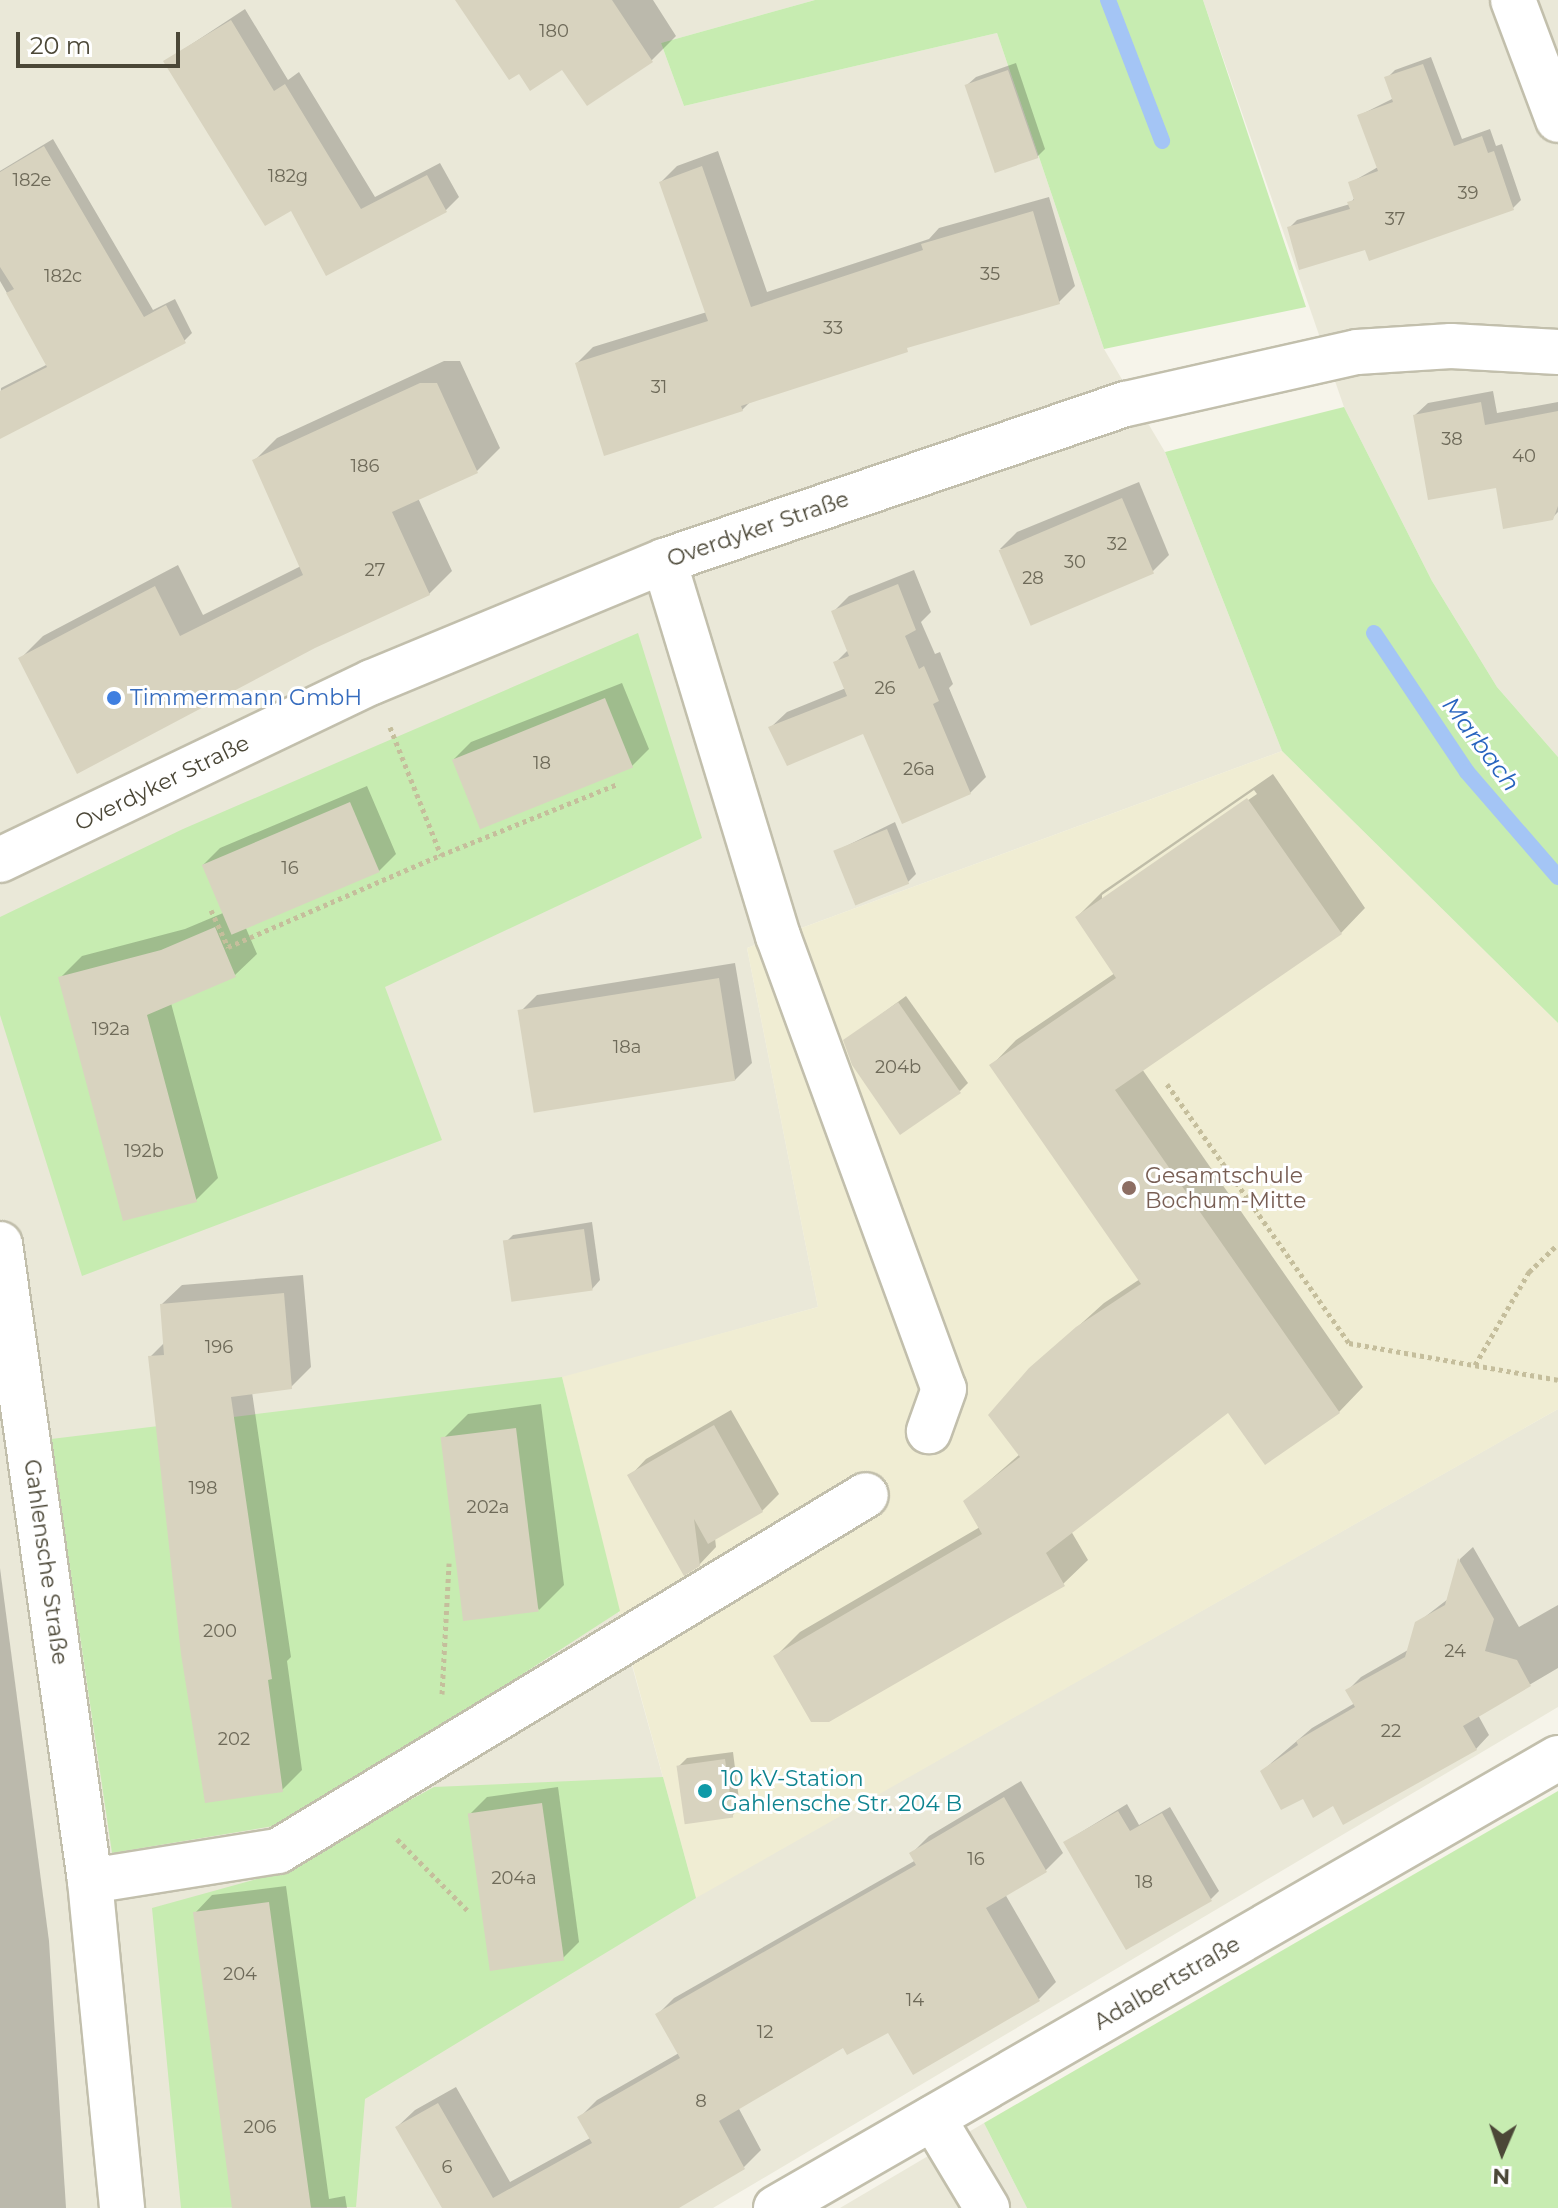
<!DOCTYPE html>
<meta charset="utf-8">
<style>
body{margin:0}
#map{position:relative;width:1558px;height:2208px;overflow:hidden;background:#f6f4ea;font-family:Montserrat,sans-serif}
div>[style]{position:absolute}
.residential>*{inset:0;background:#eae8d8}
.education>*{inset:0;background:#f0edd3}
.green>*{inset:0;background:#c7ecb1}
.shadow>*{inset:0;background:#0003}
.stream>*{height:16px;margin:-8px;padding:0 8px;transform-origin:8px;border-radius:8px;background:#a4c5f5}
.building>*{inset:0;background:#d8d3bf;transform-origin:0 0}
.path>*{height:5px;margin-top:-2.5px;transform-origin:0;background:repeating-linear-gradient(90deg,#c5be9c 0 4px,transparent 0 8px)}
.roads{filter:drop-shadow(2px 0 #c2bfac) drop-shadow(-2px 0 #c2bfac) drop-shadow(0 2px #c2bfac) drop-shadow(0 -2px #c2bfac)}
.minor>*{height:44px;margin:-22px;padding:0 22px;transform-origin:22px;border-radius:22px;background:#fff}
.dots>*{width:22px;height:22px;translate:-50% -50%;box-sizing:border-box;border:4px solid #fff;border-radius:50%}
span{translate:-50% -50%;white-space:nowrap;text-align:center;line-height:1.15;-webkit-text-stroke:6px #fff;paint-order:stroke}
.number-label{font-size:18px;color:#6e6a59}
.number-label span{-webkit-text-stroke-width:0}
.street-label{font-size:22px;color:#4b4737}
.shop-label{font-size:22px;color:#366cbe}
.left{translate:0 -50%;text-align:left}
.education-label{font-size:22px;color:#785e54}
.culture-label{font-size:22px;color:#0d838f}
.water-label{font-size:24px;color:#2864bf;font-style:italic}
.north{position:absolute;left:1462px;top:2112px;width:80px;height:80px;-webkit-text-stroke:6px #fff;paint-order:stroke;rotate:182deg;font-size:22px;font-weight:700;line-height:32px;text-align:center;color:#4b4737}
.north::after{content:'';display:block;margin:auto;width:28px;height:36px;background:#4b4737;clip-path:polygon(50% 0,100% 100%,50% 72%,0 100%)}
.scale{position:absolute;left:16px;top:32px;width:164px;height:36px;box-sizing:border-box;border:4px solid #4b4737;border-top:0;padding-left:10px;font-size:24px;line-height:28px;white-space:nowrap;color:#4b4737;-webkit-text-stroke:6px #fff;paint-order:stroke}
</style>
<div id="map">
<div class="residential">
<div style="clip-path:polygon(0 0,815px 0,661px 43px,684px 106px,997px 33px,1104px 349px,1165px 452px,1282px 751px,747px 948px,818px 1307px,562px 1378px,626px 1644px,696px 1897px,1558px 1409px,1558px 1707px,713px 2208px,0 2208px)"></div>
<div style="clip-path:polygon(1203px 0,1558px 0,1558px 757px,1497px 687px,1432px 581px,1344px 407px)"></div>
<div style="clip-path:polygon(984px 2123px,1027px 2208px,840px 2208px)"></div>
</div>
<div class="education">
<div style="clip-path:polygon(1282px 751px,1558px 1023px,1558px 1409px,696px 1898px,626px 1642px,562px 1377px,818px 1307px,747px 948px)"></div>
</div>
<div class="green">
<div style="clip-path:polygon(815px 0,1203px 0,1306px 307px,1104px 349px,997px 33px,684px 106px,661px 43px)"></div>
<div style="clip-path:polygon(1344px 407px,1432px 581px,1497px 687px,1558px 757px,1558px 1023px,1282px 751px,1165px 452px)"></div>
<div style="clip-path:polygon(638px 633px,702px 838px,385px 987px,442px 1140px,82px 1276px,0 1015px,0 917px,183px 829px)"></div>
<div style="clip-path:polygon(562px 1377px,620px 1611px,292px 1823px,112px 1853px,51px 1439px)"></div>
<div style="clip-path:polygon(663px 1777px,696px 1898px,365px 2099px,356px 2207px,181px 2208px,152px 1908px,275px 1874px,434px 1787px)"></div>
<div style="clip-path:polygon(1558px 1791px,1558px 2208px,1027px 2208px,984px 2123px)"></div>
</div>
<div class="shadow">
<div style="clip-path:polygon(457px 0,653px 0,676px 36px,652px 60px,588px 103px,563px 67px,520px 72px)"></div>
<div style="clip-path:polygon(245px 9px,288px 80px,299px 72px,375px 197px,440px 163px,459px 197px,446px 210px,327px 274px,292px 208px,166px 61px)"></div>
<div style="clip-path:polygon(1431px 57px,1462px 139px,1490px 129px,1496px 146px,1502px 144px,1521px 200px,1513px 208px,1366px 248px,1289px 228px,1297px 220px,1350px 204px,1355px 197px,1350px 183px,1378px 167px,1360px 115px,1394px 98px,1387px 78px,1395px 70px)"></div>
<div style="clip-path:polygon(1016px 63px,1045px 149px,1037px 157px,967px 85px,976px 77px)"></div>
<div style="clip-path:polygon(53px 139px,153px 310px,175px 299px,192px 333px,184px 341px,0 410px,1px 388px,48px 364px,0 281px,0 171px)"></div>
<div style="clip-path:polygon(718px 151px,767px 292px,929px 239px,939px 228px,1049px 197px,1075px 286px,1059px 302px,913px 344px,752px 400px,742px 410px,577px 363px,593px 347px,707px 312px,661px 182px,677px 166px)"></div>
<div style="clip-path:polygon(444px 361px,460px 361px,500px 448px,477px 471px,418px 498px,452px 571px,429px 594px,314px 646px,21px 658px,43px 636px,178px 565px,203px 615px,301px 566px,254px 461px,277px 438px)"></div>
<div style="clip-path:polygon(1493px 391px,1497px 413px,1558px 402px,1558px 512px,1552px 518px,1497px 486px,1415px 415px,1428px 403px)"></div>
<div style="clip-path:polygon(1139px 482px,1169px 555px,1152px 572px,1000px 549px,1017px 532px)"></div>
<div style="clip-path:polygon(914px 570px,931px 612px,921px 622px,935px 654px,940px 652px,953px 684px,949px 688px,986px 777px,970px 793px,864px 731px,771px 727px,787px 712px,846px 688px,835px 663px,848px 650px,833px 612px,849px 596px)"></div>
<div style="clip-path:polygon(622px 683px,649px 749px,632px 766px,454px 759px,471px 742px)"></div>
<div style="clip-path:polygon(evenodd,1273px 774px,1365px 908px,1341px 933px,1142px 1069px,1363px 1387px,1339px 1412px,1229px 1410px,1071px 1531px,1088px 1560px,1063px 1584px,776px 1656px,800px 1632px,980px 1527px,966px 1501px,1020px 1454px,1031px 1369px,1104px 1303px,1140px 1279px,992px 1065px,1016px 1040px,1115px 973px,1077px 917px,1102px 892px,1273px 774px,1254px 790px,1257px 794px,1102px 900px,1102px 895px,1254px 790px)"></div>
<div style="clip-path:polygon(367px 786px,396px 854px,379px 871px,245px 926px,257px 954px,235px 975px,171px 1003px,218px 1178px,196px 1200px,60px 978px,82px 956px,185px 929px,223px 913px,203px 865px,220px 848px)"></div>
<div style="clip-path:polygon(895px 822px,916px 874px,908px 882px,836px 851px)"></div>
<div style="clip-path:polygon(735px 963px,752px 1063px,735px 1080px,520px 1012px,537px 995px)"></div>
<div style="clip-path:polygon(906px 996px,968px 1083px,960px 1091px,845px 1041px)"></div>
<div style="clip-path:polygon(592px 1222px,600px 1280px,592px 1289px,505px 1243px,513px 1235px)"></div>
<div style="clip-path:polygon(303px 1275px,311px 1367px,291px 1387px,252px 1392px,291px 1657px,287px 1661px,302px 1770px,282px 1790px,150px 1357px,165px 1342px,162px 1304px,182px 1285px)"></div>
<div style="clip-path:polygon(541px 1404px,564px 1585px,539px 1610px,443px 1439px,468px 1414px)"></div>
<div style="clip-path:polygon(731px 1410px,779px 1494px,762px 1511px,715px 1538px,716px 1547px,699px 1565px,630px 1476px,646px 1459px)"></div>
<div style="clip-path:polygon(1473px 1547px,1519px 1627px,1558px 1605px,1558px 1668px,1478px 1715px,1489px 1735px,1476px 1749px,1334px 1804px,1303px 1796px,1262px 1771px,1312px 1728px,1355px 1703px,1348px 1690px,1361px 1677px,1408px 1650px,1417px 1623px,1448px 1599px,1460px 1559px)"></div>
<div style="clip-path:polygon(0 1568px,49px 1941px,66px 2208px,0 2208px)"></div>
<div style="clip-path:polygon(733px 1752px,740px 1807px,732px 1816px,679px 1766px,687px 1758px)"></div>
<div style="clip-path:polygon(1021px 1781px,1063px 1853px,1046px 1870px,1005px 1894px,1056px 1982px,1039px 1999px,889px 2030px,843px 2045px,738px 2107px,761px 2150px,744px 2167px,673px 2208px,444px 2208px,397px 2127px,415px 2110px,456px 2087px,510px 2182px,592px 2137px,580px 2117px,597px 2100px,679px 2053px,657px 2015px,674px 1998px,916px 1860px,912px 1853px,929px 1836px)"></div>
<div style="clip-path:polygon(558px 1787px,579px 1942px,562px 1959px,470px 1814px,487px 1797px)"></div>
<div style="clip-path:polygon(1127px 1804px,1139px 1825px,1170px 1807px,1219px 1891px,1211px 1899px,1065px 1842px)"></div>
<div style="clip-path:polygon(286px 1886px,329px 2199px,345px 2196px,347px 2208px,234px 2208px,195px 1913px,212px 1895px)"></div>
</div>
<div class="stream">
<div style="left:1108px;top:0;width:151px;rotate:69deg"></div>
<div style="left:1374px;top:633px;width:167px;rotate:56.2deg"></div>
<div style="left:1467px;top:772px;width:139px;rotate:49.1deg"></div>
</div>
<div class="building">
<div style="clip-path:polygon(455px 0,612px 0,653px 62px,587px 106px,562px 70px,530px 91px,519px 74px,509px 80px)"></div>
<div style="clip-path:polygon(231px 20px,274px 91px,285px 84px,361px 209px,427px 175px,447px 212px,326px 276px,291px 211px,265px 226px,163px 61px)"></div>
<div style="clip-path:polygon(1423px 64px,1454px 146px,1482px 136px,1488px 153px,1494px 151px,1514px 210px,1369px 261px,1365px 250px,1299px 270px,1287px 227px,1350px 209px,1347px 202px,1354px 200px,1348px 182px,1378px 171px,1357px 115px,1393px 102px,1384px 77px)"></div>
<div style="left:1008px;top:70px;width:93px;height:46px;rotate:71deg"></div>
<div style="clip-path:polygon(44px 146px,144px 317px,166px 305px,186px 343px,0 439px,0 391px,47px 367px,6px 293px,14px 289px,0 267px,0 172px)"></div>
<div style="clip-path:polygon(702px 166px,751px 307px,923px 250px,921px 244px,1033px 211px,1060px 304px,907px 348px,908px 352px,741px 406px,743px 411px,604px 456px,575px 363px,708px 321px,659px 182px)"></div>
<div style="clip-path:polygon(420px 383px,437px 383px,478px 473px,392px 512px,430px 595px,315px 648px,77px 774px,18px 658px,155px 586px,180px 636px,303px 575px,252px 460px)"></div>
<div style="clip-path:polygon(1481px 402px,1485px 425px,1558px 411px,1558px 506px,1553px 520px,1503px 529px,1496px 488px,1428px 500px,1413px 415px)"></div>
<div style="left:1122px;top:498px;width:82px;height:134px;rotate:67deg"></div>
<div style="clip-path:polygon(898px 584px,916px 630px,905px 636px,919px 669px,924px 666px,939px 701px,933px 704px,971px 794px,902px 824px,863px 734px,787px 766px,768px 727px,847px 696px,833px 662px,849px 656px,831px 611px)"></div>
<div style="left:605px;top:698px;width:75px;height:165px;rotate:68deg"></div>
<div style="clip-path:polygon(1247px 798px,1342px 934px,1115px 1090px,1340px 1413px,1265px 1465px,1228px 1413px,1046px 1553px,1065px 1586px,829px 1722px,811px 1722px,773px 1656px,982px 1534px,963px 1501px,1020px 1457px,988px 1415px,1029px 1368px,1076px 1327px,1141px 1284px,989px 1065px,1116px 978px,1075px 917px)"></div>
<div style="left:350px;top:802px;width:76px;height:161px;rotate:67deg"></div>
<div style="left:887px;top:829px;width:59px;height:58px;rotate:68deg"></div>
<div style="clip-path:polygon(215px 927px,236px 977px,147px 1015px,197px 1202px,123px 1221px,58px 977px,161px 950px)"></div>
<div style="left:719px;top:978px;width:104px;height:204px;rotate:81deg"></div>
<div style="clip-path:polygon(898px 1002px,961px 1093px,900px 1135px,852px 1065px,843px 1040px)"></div>
<div style="left:584px;top:1229px;width:62px;height:82px;rotate:82deg"></div>
<div style="clip-path:polygon(284px 1293px,292px 1389px,231px 1397px,272px 1679px,268px 1680px,283px 1792px,205px 1803px,181px 1654px,148px 1356px,164px 1355px,160px 1304px)"></div>
<div style="clip-path:polygon(714px 1425px,763px 1512px,708px 1544px,694px 1519px,700px 1566px,684px 1576px,627px 1475px)"></div>
<div style="left:516px;top:1428px;width:185px;height:76px;rotate:83deg"></div>
<div style="clip-path:polygon(1458px 1558px,1494px 1619px,1485px 1651px,1517px 1660px,1531px 1686px,1463px 1726px,1477px 1750px,1343px 1825px,1333px 1806px,1313px 1818px,1303px 1799px,1281px 1810px,1260px 1771px,1298px 1745px,1296px 1741px,1355px 1707px,1345px 1690px,1405px 1657px,1415px 1622px,1445px 1605px)"></div>
<div style="left:725px;top:1759px;width:59px;height:49px;rotate:82deg"></div>
<div style="clip-path:polygon(1004px 1797px,1047px 1872px,986px 1908px,1040px 2001px,913px 2075px,888px 2033px,847px 2055px,843px 2048px,719px 2121px,745px 2169px,679px 2208px,442px 2208px,395px 2127px,438px 2103px,493px 2198px,592px 2143px,577px 2117px,680px 2058px,655px 2014px,916px 1865px,909px 1853px)"></div>
<div style="left:542px;top:1803px;width:159px;height:75px;rotate:82deg"></div>
<div style="clip-path:polygon(1118px 1811px,1130px 1831px,1162px 1813px,1212px 1901px,1126px 1950px,1063px 1842px)"></div>
<div style="clip-path:polygon(269px 1902px,287px 2035px,311px 2208px,232px 2208px,193px 1912px)"></div>
</div>
<div class="path">
<div style="left:390px;top:727px;width:138px;rotate:68.3deg"></div>
<div style="left:441px;top:855px;width:191px;rotate:-21.9deg"></div>
<div style="left:211px;top:910px;width:41px;rotate:65.3deg"></div>
<div style="left:228px;top:947px;width:232px;rotate:-23.4deg"></div>
<div style="left:1167px;top:1084px;width:317px;rotate:54.9deg"></div>
<div style="left:1349px;top:1343px;width:212px;rotate:10deg"></div>
<div style="left:1475px;top:1365px;width:108px;rotate:-59.9deg"></div>
<div style="left:1529px;top:1272px;width:40px;rotate:-44deg"></div>
<div style="left:442px;top:1694px;width:131px;rotate:-86.9deg"></div>
<div style="left:397px;top:1839px;width:103px;rotate:45.4deg"></div>
</div>
<div class="roads">
<div class="minor">
<div style="left:1513px;top:0;width:128px;rotate:69.4deg"></div>
<div style="left:664px;top:561px;width:392px;rotate:73.1deg"></div>
<div style="left:778px;top:936px;width:482px;rotate:69.9deg"></div>
<div style="left:944px;top:1389px;width:45px;rotate:109.7deg"></div>
<div style="left:0;top:860px;width:412px;rotate:-25.6deg"></div>
<div style="left:372px;top:682px;width:316px;rotate:-22.5deg"></div>
<div style="left:664px;top:561px;width:488px;rotate:-18.8deg"></div>
<div style="left:1126px;top:404px;width:237px;rotate:-12.7deg"></div>
<div style="left:1357px;top:352px;width:94px;rotate:-3.7deg"></div>
<div style="left:1451px;top:346px;width:107px;rotate:3.2deg"></div>
<div style="left:0;top:1244px;width:643px;rotate:81.96deg"></div>
<div style="left:90px;top:1881px;width:329px;rotate:84.4deg"></div>
<div style="left:90px;top:1881px;width:190px;rotate:-9.1deg"></div>
<div style="left:278px;top:1851px;width:687px;rotate:-31.19deg"></div>
<div style="left:933px;top:2118px;width:105px;rotate:59deg"></div>
<div style="left:776px;top:2208px;width:902px;rotate:-29.92deg"></div>
</div>
</div>
<div class="dots">
<div style="left:114px;top:698px;background:#3f7fe0"></div>
<div style="left:1129px;top:1188px;background:#8d6e63"></div>
<div style="left:705px;top:1791px;background:#0f9aa8"></div>
</div>
<div class="number-label">
<span style="left:554px;top:31px">180</span>
<span style="left:288px;top:176px">182g</span>
<span style="left:32px;top:180px">182e</span>
<span style="left:1468px;top:193px">39</span>
<span style="left:1395px;top:219px">37</span>
<span style="left:990px;top:274px">35</span>
<span style="left:63px;top:276px">182c</span>
<span style="left:833px;top:328px">33</span>
<span style="left:659px;top:387px">31</span>
<span style="left:1452px;top:439px">38</span>
<span style="left:1524px;top:456px">40</span>
<span style="left:365px;top:466px">186</span>
<span style="left:1117px;top:544px">32</span>
<span style="left:1075px;top:562px">30</span>
<span style="left:375px;top:570px">27</span>
<span style="left:1033px;top:578px">28</span>
<span style="left:885px;top:688px">26</span>
<span style="left:542px;top:763px">18</span>
<span style="left:919px;top:769px">26a</span>
<span style="left:290px;top:868px">16</span>
<span style="left:111px;top:1029px">192a</span>
<span style="left:627px;top:1047px">18a</span>
<span style="left:898px;top:1067px">204b</span>
<span style="left:144px;top:1151px">192b</span>
<span style="left:219px;top:1347px">196</span>
<span style="left:203px;top:1488px">198</span>
<span style="left:488px;top:1507px">202a</span>
<span style="left:220px;top:1631px">200</span>
<span style="left:1455px;top:1651px">24</span>
<span style="left:1391px;top:1731px">22</span>
<span style="left:234px;top:1739px">202</span>
<span style="left:976px;top:1859px">16</span>
<span style="left:514px;top:1878px">204a</span>
<span style="left:1144px;top:1882px">18</span>
<span style="left:240px;top:1974px">204</span>
<span style="left:915px;top:2000px">14</span>
<span style="left:765px;top:2032px">12</span>
<span style="left:701px;top:2101px">8</span>
<span style="left:260px;top:2127px">206</span>
<span style="left:447px;top:2167px">6</span>
</div>
<div class="street-label">
<span style="left:758px;top:529px;rotate:-19deg">Overdyker Straße</span>
<span style="left:162px;top:783px;rotate:-26deg">Overdyker Straße</span>
<span style="left:46px;top:1562px;rotate:82deg">Gahlensche Straße</span>
<span style="left:1167px;top:1983px;rotate:-30deg">Adalbertstraße</span>
</div>
<div class="shop-label">
<span class="left" style="left:130px;top:698px">Timmermann GmbH</span>
</div>
<div class="education-label">
<span class="left" style="left:1145px;top:1188px">Gesamtschule<br>Bochum-Mitte</span>
</div>
<div class="culture-label">
<span class="left" style="left:721px;top:1791px">10 kV-Station<br>Gahlensche Str. 204 B</span>
</div>
<div class="water-label">
<span style="left:1481px;top:744px;rotate:53deg">Marbach</span>
</div>
<div class="north">N</div>
<div class="scale">20 m</div>
</div>
